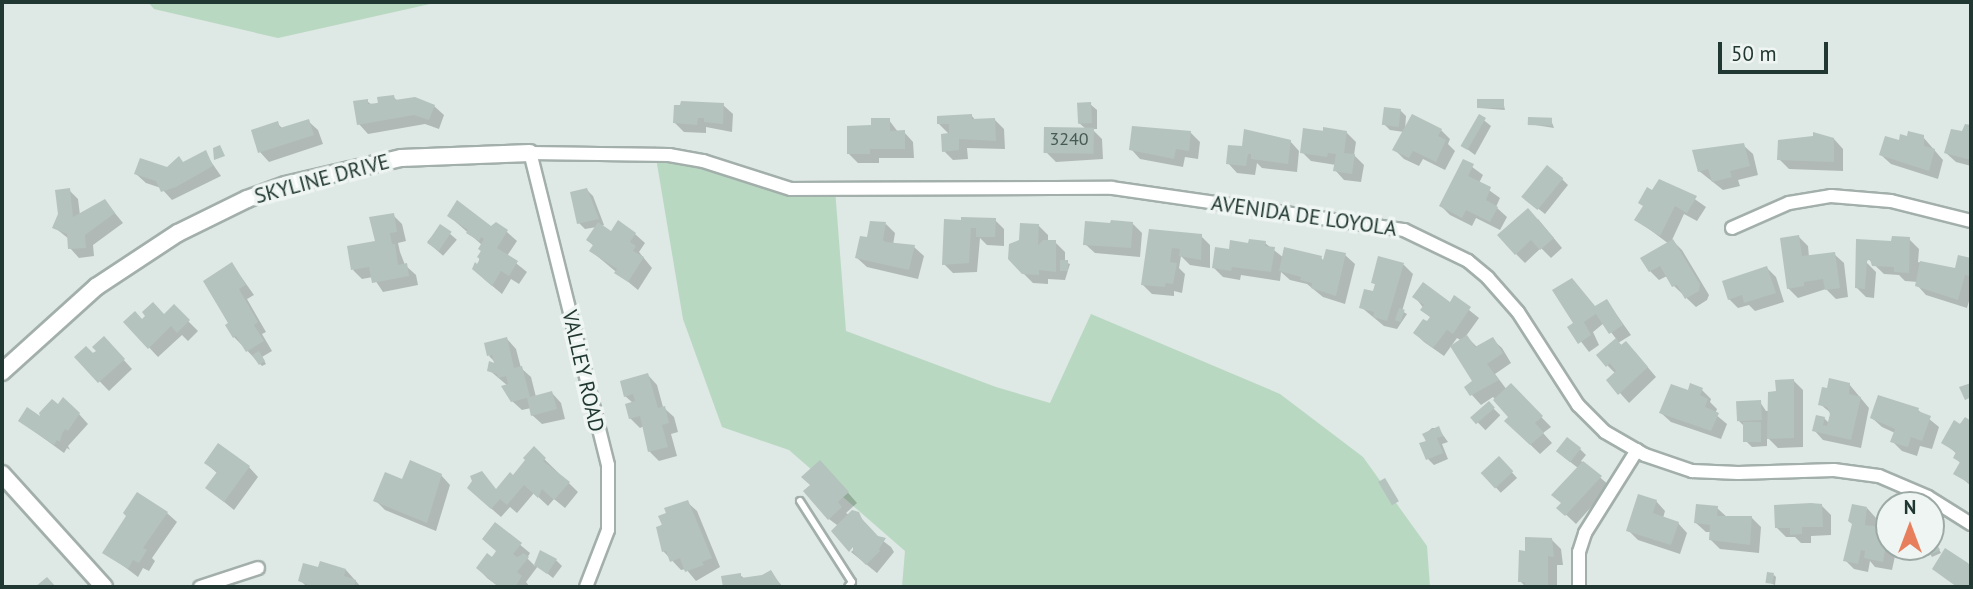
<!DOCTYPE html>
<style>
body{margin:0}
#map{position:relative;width:1973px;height:589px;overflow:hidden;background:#dee8e4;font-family:"PT Sans",sans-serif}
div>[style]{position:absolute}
.green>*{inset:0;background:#b8d8c1}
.shadow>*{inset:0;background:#0003;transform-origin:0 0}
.building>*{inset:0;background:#b4c3bd;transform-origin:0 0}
.roads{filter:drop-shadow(2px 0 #a2afab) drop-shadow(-2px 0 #a2afab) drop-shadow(0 2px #a2afab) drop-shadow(0 -2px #a2afab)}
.service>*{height:6px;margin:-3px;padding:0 3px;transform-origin:3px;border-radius:3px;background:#fff}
.minor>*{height:12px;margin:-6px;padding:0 6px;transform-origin:6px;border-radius:6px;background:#fff}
.tertiary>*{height:16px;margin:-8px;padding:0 8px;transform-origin:8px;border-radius:8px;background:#fff}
span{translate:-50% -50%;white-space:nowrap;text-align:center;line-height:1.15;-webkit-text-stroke:7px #eef5f2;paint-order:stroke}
.number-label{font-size:18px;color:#465a54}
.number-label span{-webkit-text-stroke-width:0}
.street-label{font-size:21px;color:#213731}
.frame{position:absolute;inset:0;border:4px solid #213731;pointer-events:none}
.north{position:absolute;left:1875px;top:491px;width:70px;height:70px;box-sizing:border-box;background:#eef5f2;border:2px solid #9ca9a5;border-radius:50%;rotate:0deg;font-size:19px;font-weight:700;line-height:28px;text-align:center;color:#213731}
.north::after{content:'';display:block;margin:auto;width:24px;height:32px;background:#e77f5d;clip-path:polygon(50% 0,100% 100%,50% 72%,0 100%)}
.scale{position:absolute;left:1718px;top:42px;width:110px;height:32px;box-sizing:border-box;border:4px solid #213731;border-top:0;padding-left:9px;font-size:21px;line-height:24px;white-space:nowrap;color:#213731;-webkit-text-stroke:5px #eef5f2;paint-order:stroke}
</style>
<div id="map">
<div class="green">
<div style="clip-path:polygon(148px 2px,439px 2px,278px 38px,154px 9px)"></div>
<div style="clip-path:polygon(654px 146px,772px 186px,835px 189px,846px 331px,996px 387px,1050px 403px,1091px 314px,1280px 394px,1363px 457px,1427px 546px,1430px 587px,902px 587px,905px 551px,789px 450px,722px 427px,683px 319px)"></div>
</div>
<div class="shadow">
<div style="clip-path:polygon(393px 97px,398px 101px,434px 106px,444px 115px,439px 129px,425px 124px,368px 134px,359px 124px,367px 101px,372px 105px)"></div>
<div style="clip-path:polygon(1503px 101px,1505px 110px,1479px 108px)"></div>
<div style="clip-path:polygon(1090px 104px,1097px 110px,1097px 129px,1092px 129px,1102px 139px,1103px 159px,1056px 162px,1047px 153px,1086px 129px,1079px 123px)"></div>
<div style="clip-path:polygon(723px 105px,733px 114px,732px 132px,706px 127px,706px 133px,684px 132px,674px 122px)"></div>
<div style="clip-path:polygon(1400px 110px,1406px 116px,1405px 131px,1441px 130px,1450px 139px,1448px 144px,1455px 151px,1445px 170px,1423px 159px,1419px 166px,1404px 159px,1394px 149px,1404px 132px,1390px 130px,1384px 124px)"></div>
<div style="clip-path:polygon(972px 116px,976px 121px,994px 119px,1004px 129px,1005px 149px,967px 148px,968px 159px,953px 160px,944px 151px,950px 135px,939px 124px)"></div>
<div style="clip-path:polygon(1480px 117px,1491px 126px,1475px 155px,1463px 146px)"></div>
<div style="clip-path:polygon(889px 120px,898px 132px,904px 132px,913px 142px,914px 158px,879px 158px,879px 163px,858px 163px,849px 154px,873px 127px)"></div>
<div style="clip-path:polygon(1551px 120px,1554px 128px,1529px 124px)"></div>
<div style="clip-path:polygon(308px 121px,318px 130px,323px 144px,269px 162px,260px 152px,253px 131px,277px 123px,283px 129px)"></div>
<div style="clip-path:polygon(1966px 126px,1971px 129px,1971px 166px,1956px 162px,1946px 153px)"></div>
<div style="clip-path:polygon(1305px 130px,1346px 132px,1356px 142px,1354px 155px,1364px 165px,1361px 182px,1344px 180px,1335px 170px,1336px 165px,1311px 161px,1302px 152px)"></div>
<div style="clip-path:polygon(1191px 133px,1200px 142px,1198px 159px,1185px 157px,1183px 167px,1140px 159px,1131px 149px)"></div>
<div style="clip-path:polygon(1923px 137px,1943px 160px,1938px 179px,1891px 164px,1881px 155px,1900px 142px)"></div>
<div style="clip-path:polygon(1834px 139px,1843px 149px,1843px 171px,1789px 169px,1779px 159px)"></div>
<div style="clip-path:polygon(1290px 141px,1299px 151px,1297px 172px,1262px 168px,1257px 163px,1255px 175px,1237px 173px,1228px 163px,1244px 148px)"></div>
<div style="clip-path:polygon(1743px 145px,1753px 154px,1758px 175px,1738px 180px,1740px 186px,1723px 190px,1699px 171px)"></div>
<div style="clip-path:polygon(205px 153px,221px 176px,172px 200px,161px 188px,146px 183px,136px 174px,167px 169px,178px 158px,183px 164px)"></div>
<div style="clip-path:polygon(1464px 161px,1483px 175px,1479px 183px,1500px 198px,1496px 207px,1507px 217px,1500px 230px,1476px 218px,1472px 226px,1450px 215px,1441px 206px)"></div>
<div style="clip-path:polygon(1562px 179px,1568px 185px,1545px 214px,1531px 203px)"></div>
<div style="clip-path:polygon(1679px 188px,1706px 207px,1697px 221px,1684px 214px,1672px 240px,1682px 250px,1709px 295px,1707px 300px,1696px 307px,1674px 286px,1667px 276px,1659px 280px,1650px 271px,1669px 244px,1637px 220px,1653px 193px,1677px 191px)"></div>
<div style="clip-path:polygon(69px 190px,78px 199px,80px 215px,105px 201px,123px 223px,93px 245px,94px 256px,79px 258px,70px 248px,69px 239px,54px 227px)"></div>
<div style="clip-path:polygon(587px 190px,593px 196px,604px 225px,600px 226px,612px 233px,635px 234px,645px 243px,639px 252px,652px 268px,638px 290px,591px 251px,594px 246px,588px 240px,597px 227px,585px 229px,579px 223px)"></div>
<div style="clip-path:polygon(393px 215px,402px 224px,406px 241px,398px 243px,400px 252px,405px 265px,416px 275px,418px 285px,383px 292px,373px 277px,362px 279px,353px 270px,377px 242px)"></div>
<div style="clip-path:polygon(449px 216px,492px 228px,496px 224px,507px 232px,517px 241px,507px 256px,527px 272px,519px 284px,511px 279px,502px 294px,484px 279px,478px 266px,482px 245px)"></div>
<div style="clip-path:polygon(1538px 219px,1562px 248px,1551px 258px,1541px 248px,1525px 263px,1516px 254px)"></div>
<div style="clip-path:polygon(995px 220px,1004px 229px,1004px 246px,987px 245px,980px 238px,977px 272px,953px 273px,944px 264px,946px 221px)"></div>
<div style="clip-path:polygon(886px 224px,895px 233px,893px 245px,914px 247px,924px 256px,918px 279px,867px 267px,857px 258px,868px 239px)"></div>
<div style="clip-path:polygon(1133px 224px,1142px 233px,1140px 257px,1095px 253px,1085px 244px)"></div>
<div style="left:441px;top:226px;width:21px;height:21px;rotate:41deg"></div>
<div style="clip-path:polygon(1039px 226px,1048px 235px,1048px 242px,1055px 242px,1065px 252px,1065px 262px,1070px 264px,1065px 280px,1048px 279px,1048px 284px,1033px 283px,1023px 273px,1021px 241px)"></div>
<div style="clip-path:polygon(1151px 231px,1201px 236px,1210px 245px,1210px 268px,1190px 265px,1181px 256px,1179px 268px,1185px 274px,1182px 293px,1174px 291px,1174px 296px,1152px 294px,1143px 285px)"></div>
<div style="clip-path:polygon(1799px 237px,1808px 246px,1809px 257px,1834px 254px,1844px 263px,1848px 297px,1836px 299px,1826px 289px,1798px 298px,1788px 288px)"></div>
<div style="clip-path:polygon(1909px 239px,1919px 249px,1918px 262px,1956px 271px,1959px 257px,1971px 260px,1971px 294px,1967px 308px,1926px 295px,1917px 285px,1918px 282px,1905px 281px,1899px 275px,1884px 274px,1862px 253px,1860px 256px,1876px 272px,1874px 298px,1866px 297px,1857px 288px,1858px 241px,1893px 243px)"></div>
<div style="clip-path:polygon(1265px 243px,1284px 258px,1321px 258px,1325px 262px,1345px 255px,1355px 264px,1345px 304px,1323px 297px,1307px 284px,1290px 280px,1281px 272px,1280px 281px,1241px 275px,1240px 280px,1223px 277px,1214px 268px,1230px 251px)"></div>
<div style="clip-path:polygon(1379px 259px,1404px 265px,1413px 274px,1402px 311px,1407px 314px,1397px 329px,1384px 326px,1361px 307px,1374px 293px,1376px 285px,1373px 282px)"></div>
<div style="clip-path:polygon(232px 264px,254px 295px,247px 299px,266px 332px,262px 334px,272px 351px,262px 357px,266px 364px,262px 366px,234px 337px,231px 323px)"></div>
<div style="clip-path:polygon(1767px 268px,1776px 277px,1784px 302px,1755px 311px,1749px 305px,1738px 308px,1729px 299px)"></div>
<div style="clip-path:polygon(1415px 297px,1450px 304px,1454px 298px,1479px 318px,1466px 336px,1477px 347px,1492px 339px,1502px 348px,1511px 363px,1495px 374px,1507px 390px,1511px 386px,1551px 427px,1543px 433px,1552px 443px,1540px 454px,1506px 421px,1511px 417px,1493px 397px,1481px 405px,1472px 395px,1467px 387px,1475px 382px,1462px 341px,1457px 338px,1444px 356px,1424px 342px,1415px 333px,1431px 318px)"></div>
<div style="clip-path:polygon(1607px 301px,1631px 335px,1618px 343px,1635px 352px,1656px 377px,1629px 403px,1620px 393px,1616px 374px,1607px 365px,1617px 340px,1604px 323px,1593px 332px,1599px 345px,1589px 352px,1570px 327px)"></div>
<div style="clip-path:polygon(174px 307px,198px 331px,188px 341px,182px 335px,158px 357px,126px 323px,165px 316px)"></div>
<div style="clip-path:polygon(507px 339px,516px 349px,521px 368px,531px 377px,536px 397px,552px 393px,561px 403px,565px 419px,542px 424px,532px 415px,531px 408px,522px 410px,512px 401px,508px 386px,489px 370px,501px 368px,489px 356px)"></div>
<div style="clip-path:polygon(113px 348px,132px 369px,109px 391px,76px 357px)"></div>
<div style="clip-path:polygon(648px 375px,657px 385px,663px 407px,674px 417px,678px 432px,671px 434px,677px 456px,659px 461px,650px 452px,644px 426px,640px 428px,630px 418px,633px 403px,625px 396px)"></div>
<div style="clip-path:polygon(1794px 381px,1803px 390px,1803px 447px,1778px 448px,1767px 437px,1767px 446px,1752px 447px,1746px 441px,1745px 427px,1739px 421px,1760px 402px,1766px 411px,1770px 411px,1777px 393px)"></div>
<div style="clip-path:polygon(1849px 384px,1869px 408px,1861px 448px,1823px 440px,1814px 430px,1824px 418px,1830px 424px,1832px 414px,1820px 404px)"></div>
<div style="clip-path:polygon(1702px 390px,1711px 399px,1710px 402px,1717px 409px,1715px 414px,1727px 424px,1721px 439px,1671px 422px,1661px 413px,1688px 393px)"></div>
<div style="left:1489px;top:404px;width:16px;height:21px;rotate:45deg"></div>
<div style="clip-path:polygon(1918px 410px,1939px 427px,1932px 449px,1920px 446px,1917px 456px,1902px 451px,1892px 441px,1895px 433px,1882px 427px,1872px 418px)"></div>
<div style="clip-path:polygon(79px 414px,88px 424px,68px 446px,70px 450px,67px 448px,64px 453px,20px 421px,44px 421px)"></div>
<div style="clip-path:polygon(1965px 419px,1971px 423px,1971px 486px,1956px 473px,1961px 464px,1955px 457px,1957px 454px,1943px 442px)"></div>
<div style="clip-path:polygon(1432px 428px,1438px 428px,1448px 442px,1442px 444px,1448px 459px,1434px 465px,1428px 459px,1425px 434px)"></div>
<div style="clip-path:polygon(534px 449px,578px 492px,565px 508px,554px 499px,548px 506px,534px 493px,517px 513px,510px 507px,501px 517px,478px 497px,497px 490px,513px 477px)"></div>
<div style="clip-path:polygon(1580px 449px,1586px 455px,1581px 461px,1610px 486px,1576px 524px,1559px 508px,1578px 468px,1564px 457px)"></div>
<div style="left:1499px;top:458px;width:27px;height:22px;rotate:48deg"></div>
<div style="clip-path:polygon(206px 463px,249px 467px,258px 477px,234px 510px,207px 488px,218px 474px)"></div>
<div style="clip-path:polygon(829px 471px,857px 503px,846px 513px,849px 515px,858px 513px,870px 531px,891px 547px,894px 552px,877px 573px,851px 552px,861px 543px,829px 519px)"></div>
<div style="clip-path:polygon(441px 475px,450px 485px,436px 531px,385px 510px,375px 500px,402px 481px)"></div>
<div style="clip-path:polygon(1656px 501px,1665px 511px,1663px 518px,1678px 523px,1687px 533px,1680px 554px,1638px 540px,1628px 530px)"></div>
<div style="clip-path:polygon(687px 502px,697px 511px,720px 567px,696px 581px,686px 569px,681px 570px,664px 552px,658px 528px)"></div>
<div style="clip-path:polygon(1822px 506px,1831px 515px,1831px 535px,1811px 536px,1811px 543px,1801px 543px,1795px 537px,1786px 537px,1776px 527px)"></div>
<div style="clip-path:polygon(1717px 508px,1728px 518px,1752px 518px,1761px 527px,1759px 553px,1720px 549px,1710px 539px,1711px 532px,1706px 532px,1696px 523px)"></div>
<div style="clip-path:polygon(1867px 508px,1876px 518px,1875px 527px,1889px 529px,1889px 547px,1897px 547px,1892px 570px,1875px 567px,1870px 561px,1868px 572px,1854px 569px,1845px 560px)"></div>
<div style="clip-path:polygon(167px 513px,177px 522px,152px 558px,155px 561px,149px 571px,143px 568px,138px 577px,105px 552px)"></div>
<div style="clip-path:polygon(495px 524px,530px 553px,527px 558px,535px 566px,541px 553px,556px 560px,562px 566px,553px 578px,538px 566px,526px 582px,530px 587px,499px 587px,487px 578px,478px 568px,498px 552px)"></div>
<div style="clip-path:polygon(1551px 539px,1561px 549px,1563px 565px,1557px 565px,1557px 587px,1526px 587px,1520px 581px,1527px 553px)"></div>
<div style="clip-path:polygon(1934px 541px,1941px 553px,1932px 557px,1926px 547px,1931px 547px)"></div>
<div style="clip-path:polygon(319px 569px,346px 570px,361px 587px,307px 587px,300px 580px)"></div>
<div style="clip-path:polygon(770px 572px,783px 587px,724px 587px,723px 578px,740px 575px,745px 579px,763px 577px)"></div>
<div style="clip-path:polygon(1774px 575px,1776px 577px,1775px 585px,1768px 582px)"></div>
</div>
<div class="building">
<div style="clip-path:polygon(394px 95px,395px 100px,415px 97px,435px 105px,429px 120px,414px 115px,357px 125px,353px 101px,368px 99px,368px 104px,378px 103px,377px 97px)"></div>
<div style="left:1504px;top:99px;width:9px;height:27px;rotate:90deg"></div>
<div style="clip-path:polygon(681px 101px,724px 103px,723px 124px,704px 122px,704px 118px,698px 118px,697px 125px,673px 123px,674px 105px,680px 105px)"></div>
<div style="left:1091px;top:102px;width:21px;height:14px;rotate:87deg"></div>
<div style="left:1384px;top:107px;width:17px;height:18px;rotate:7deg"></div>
<div style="clip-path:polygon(972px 114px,972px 119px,995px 118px,996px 141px,959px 139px,959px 150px,942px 152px,941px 134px,949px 133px,949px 124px,937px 124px,937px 116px)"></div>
<div style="clip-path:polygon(1412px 114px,1442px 129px,1438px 136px,1446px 140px,1436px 162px,1413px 151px,1409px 158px,1392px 150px)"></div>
<div style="left:1479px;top:114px;width:8px;height:37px;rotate:30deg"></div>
<div style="left:1528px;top:117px;width:24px;height:8px;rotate:2deg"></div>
<div style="clip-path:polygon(871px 118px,890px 118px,890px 131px,905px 130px,905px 149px,870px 149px,870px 154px,847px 154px,847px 126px,871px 125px)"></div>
<div style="clip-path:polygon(309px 119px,314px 135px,258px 153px,251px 130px,278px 121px,280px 128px)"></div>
<div style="clip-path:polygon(1965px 124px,1971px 125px,1971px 160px,1944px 153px,1951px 129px,1962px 131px)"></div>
<div style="clip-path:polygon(1132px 126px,1191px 131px,1189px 151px,1176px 149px,1174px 159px,1129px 150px)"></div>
<div style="left:1044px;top:127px;width:50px;height:26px;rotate:1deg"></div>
<div style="clip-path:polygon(1323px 127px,1347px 131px,1344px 153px,1355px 154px,1352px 174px,1333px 171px,1336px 154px,1328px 153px,1327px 157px,1300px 153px,1303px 128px,1323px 131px)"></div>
<div style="clip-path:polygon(1244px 129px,1291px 140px,1288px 164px,1251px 159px,1251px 154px,1248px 154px,1246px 166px,1226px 164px,1228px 145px,1242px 146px)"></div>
<div style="clip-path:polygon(1908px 131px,1924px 135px,1924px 146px,1935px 149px,1929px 171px,1879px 155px,1885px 136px,1899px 140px,1900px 134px,1907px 136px)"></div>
<div style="clip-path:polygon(1813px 132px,1834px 138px,1834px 162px,1777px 160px,1778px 140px,1813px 136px)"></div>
<div style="clip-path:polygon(1744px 143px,1750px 166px,1730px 171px,1732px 177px,1712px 182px,1708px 169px,1698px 172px,1692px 150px)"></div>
<div style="clip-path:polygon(220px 145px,225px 156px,214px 160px,213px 148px)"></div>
<div style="clip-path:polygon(206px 150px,213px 166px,176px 187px,161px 192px,156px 181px,134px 174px,140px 158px,167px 167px,179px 156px,183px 162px)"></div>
<div style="clip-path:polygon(1463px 159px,1474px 164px,1468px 176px,1491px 187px,1486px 200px,1498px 207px,1490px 222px,1466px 210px,1462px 218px,1439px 206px)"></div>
<div style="left:1547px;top:165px;width:21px;height:41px;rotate:39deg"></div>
<div style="clip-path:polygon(1659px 179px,1697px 196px,1687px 213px,1675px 206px,1660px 236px,1634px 220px,1643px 206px,1638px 203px,1647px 187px,1652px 190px)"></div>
<div style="clip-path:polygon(70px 188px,73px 217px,105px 199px,115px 213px,85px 235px,86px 248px,68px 249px,67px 234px,52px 228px,58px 214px,55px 190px)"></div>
<div style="clip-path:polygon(587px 188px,599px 219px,577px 224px,570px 192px)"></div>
<div style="clip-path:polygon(457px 200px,491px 226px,496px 222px,508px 230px,497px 248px,518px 261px,509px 276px,501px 271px,492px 286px,472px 269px,475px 262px,477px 264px,480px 259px,477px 257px,481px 251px,478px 249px,484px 239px,481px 237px,479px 241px,466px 233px,468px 230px,447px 216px)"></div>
<div style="clip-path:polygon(1528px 208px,1554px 238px,1540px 250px,1531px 240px,1515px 255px,1497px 235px)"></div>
<div style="clip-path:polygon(394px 213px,397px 232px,390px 233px,392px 244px,395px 244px,398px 265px,407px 263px,409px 276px,372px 283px,369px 267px,351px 270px,347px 246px,375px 241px,369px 217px)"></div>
<div style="clip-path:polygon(961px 217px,996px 218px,995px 237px,976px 237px,976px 228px,971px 228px,969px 263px,942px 265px,944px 219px,961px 220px)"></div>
<div style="clip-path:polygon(618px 220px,636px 233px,630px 242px,636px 246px,633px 251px,644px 257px,628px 282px,614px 273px,617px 269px,589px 251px,593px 245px,586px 240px,598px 222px,611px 231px)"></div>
<div style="clip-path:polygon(1111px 220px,1133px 222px,1131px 248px,1083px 245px,1085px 221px,1110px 223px)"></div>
<div style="clip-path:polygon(870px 221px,886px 222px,883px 240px,886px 242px,915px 245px,909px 270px,855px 258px,860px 236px,867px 237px)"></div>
<div style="clip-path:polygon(1020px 223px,1039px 224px,1038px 245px,1043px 240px,1056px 240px,1056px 272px,1039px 270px,1039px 275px,1022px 274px,1008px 259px,1009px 244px,1019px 240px)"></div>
<div style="left:440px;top:224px;width:14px;height:23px;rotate:34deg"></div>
<div style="clip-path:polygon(1149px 229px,1202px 234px,1201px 260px,1179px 256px,1180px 249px,1172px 248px,1170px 262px,1177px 263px,1173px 284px,1166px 283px,1165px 287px,1141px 285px)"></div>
<div style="clip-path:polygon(1799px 235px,1802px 256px,1835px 252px,1840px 288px,1825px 290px,1823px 279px,1804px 282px,1804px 286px,1787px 289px,1780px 238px)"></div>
<div style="clip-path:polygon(1892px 236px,1910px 237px,1909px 273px,1894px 272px,1894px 267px,1872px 266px,1870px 259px,1867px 261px,1865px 289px,1855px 288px,1856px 239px,1891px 241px)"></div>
<div style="clip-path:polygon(1249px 239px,1266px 241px,1265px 246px,1275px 247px,1271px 272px,1232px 267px,1231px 271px,1212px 268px,1215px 247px,1229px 249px,1230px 240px,1248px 243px)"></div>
<div style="clip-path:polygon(1673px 239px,1700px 284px,1699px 291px,1685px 299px,1677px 285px,1672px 287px,1660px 266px,1649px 272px,1640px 258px)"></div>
<div style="clip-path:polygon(1284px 247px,1322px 256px,1321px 260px,1323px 260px,1326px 249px,1346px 253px,1336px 296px,1311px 288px,1312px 283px,1300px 280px,1301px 277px,1279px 271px)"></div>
<div style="clip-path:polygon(1958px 255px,1971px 258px,1971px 276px,1965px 275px,1958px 300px,1915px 286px,1920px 261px,1955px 268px)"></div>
<div style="clip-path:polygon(1378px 256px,1404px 263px,1387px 321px,1373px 317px,1374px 312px,1359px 308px,1364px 289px,1373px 291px,1375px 284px,1371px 283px)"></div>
<div style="left:1060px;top:260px;width:8px;height:11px"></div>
<div style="clip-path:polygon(232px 262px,246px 285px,239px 289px,258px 322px,254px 325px,264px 341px,246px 352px,236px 336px,233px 338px,225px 325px,228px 323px,203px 281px)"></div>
<div style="clip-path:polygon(1767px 266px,1776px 293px,1744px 303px,1742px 295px,1728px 300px,1722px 281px)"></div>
<div style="clip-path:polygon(1572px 278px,1595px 306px,1607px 299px,1623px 325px,1609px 334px,1596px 314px,1584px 322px,1591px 335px,1578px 344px,1567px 327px,1573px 323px,1552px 290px)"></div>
<div style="clip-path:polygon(1423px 282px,1450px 302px,1454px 295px,1471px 307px,1453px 334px,1447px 330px,1433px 348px,1413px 333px,1423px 319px,1427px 321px,1430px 317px,1420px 310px,1424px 305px,1412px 297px)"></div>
<div style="clip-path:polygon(153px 302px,164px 314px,174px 304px,190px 320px,177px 333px,171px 326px,148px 349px,123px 322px,135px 311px,142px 319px,145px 316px,142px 312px)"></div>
<div style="left:1399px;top:308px;width:6px;height:13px;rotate:18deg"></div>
<div style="clip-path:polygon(1467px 335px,1475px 347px,1493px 337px,1503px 353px,1487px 364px,1499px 380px,1470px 396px,1464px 387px,1472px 381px,1450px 346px)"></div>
<div style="clip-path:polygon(104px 336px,125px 359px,98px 383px,74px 357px,86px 346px,93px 353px,96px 351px,92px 347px)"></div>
<div style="clip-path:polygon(507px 337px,514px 368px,522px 366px,530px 397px,552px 391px,557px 409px,531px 416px,527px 398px,511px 402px,501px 386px,508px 384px,506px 376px,498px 378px,497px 374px,487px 371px,489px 361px,494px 363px,492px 355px,487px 356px,484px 343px)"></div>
<div style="clip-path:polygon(1616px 338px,1621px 345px,1626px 341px,1648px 367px,1618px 395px,1606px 380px,1616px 371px,1610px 363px,1606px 367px,1596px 355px)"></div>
<div style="clip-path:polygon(259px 351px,265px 361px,259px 365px,252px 355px)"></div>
<div style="clip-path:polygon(648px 373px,658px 408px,665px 406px,669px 423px,662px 425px,668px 447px,648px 452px,640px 416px,629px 419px,625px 404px,635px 401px,633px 394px,624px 397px,620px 381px)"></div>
<div style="clip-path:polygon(1829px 378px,1850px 383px,1849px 394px,1861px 397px,1851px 440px,1812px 431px,1816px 415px,1825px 417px,1823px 425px,1827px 426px,1830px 414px,1827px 407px,1818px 405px,1822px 387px,1827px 388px)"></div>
<div style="clip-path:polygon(1794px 379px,1794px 438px,1767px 439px,1768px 392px,1776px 391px,1775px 380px)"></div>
<div style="clip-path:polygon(1511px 383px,1543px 416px,1535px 423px,1544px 433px,1530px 445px,1504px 421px,1508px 417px,1493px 400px)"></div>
<div style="clip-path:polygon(1690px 383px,1703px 388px,1700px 395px,1708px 399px,1705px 407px,1719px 413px,1711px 431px,1659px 413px,1671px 384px,1688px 390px)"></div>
<div style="clip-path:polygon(1971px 383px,1971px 397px,1965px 400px,1959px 387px)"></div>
<div style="clip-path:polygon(1878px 395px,1919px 408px,1918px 411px,1931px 416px,1922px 441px,1911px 437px,1908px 447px,1890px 442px,1895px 429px,1870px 418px)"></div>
<div style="clip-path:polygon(63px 397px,80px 413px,68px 431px,65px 429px,62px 434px,60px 442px,57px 440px,54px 445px,18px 421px,27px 407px,40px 416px,39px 413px,52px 399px,58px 404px)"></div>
<div style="left:1761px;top:400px;width:20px;height:25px;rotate:87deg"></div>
<div style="left:1489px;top:401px;width:9px;height:25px;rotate:49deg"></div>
<div style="clip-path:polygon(1965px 417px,1971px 421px,1969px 483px,1953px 474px,1960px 462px,1953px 458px,1956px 452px,1941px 443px,1954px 420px,1960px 424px)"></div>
<div style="left:1743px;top:422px;width:18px;height:20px"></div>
<div style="clip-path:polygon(1439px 426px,1443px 436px,1437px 438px,1443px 453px,1426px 460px,1419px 443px,1426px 441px,1422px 434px)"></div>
<div style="left:1567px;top:437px;width:18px;height:18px;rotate:38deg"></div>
<div style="clip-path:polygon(218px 443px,250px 466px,224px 502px,205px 488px,217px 472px,204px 463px)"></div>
<div style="clip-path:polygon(534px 446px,546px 458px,543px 461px,570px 482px,554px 500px,542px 489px,538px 498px,524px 485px,507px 505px,500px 499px,491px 509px,467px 488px,472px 481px,470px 476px,482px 471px,496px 489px,510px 472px,513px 475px,525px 460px,523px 458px)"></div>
<div style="left:1499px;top:456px;width:21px;height:25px;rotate:47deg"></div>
<div style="clip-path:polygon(410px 460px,442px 474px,427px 523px,373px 501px,385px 472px,402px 479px)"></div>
<div style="clip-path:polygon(820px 460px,849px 492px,838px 502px,842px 507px,828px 520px,803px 491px,810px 485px,801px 477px)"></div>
<div style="clip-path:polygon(1583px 461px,1602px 476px,1565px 516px,1556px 508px,1561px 503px,1551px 495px)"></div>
<div style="left:1385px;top:478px;width:27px;height:8px;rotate:59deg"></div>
<div style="clip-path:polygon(137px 492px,168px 512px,143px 548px,147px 550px,139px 563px,133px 560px,128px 569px,102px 553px,126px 516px,123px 513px)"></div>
<div style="clip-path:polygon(1638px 494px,1657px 500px,1653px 513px,1679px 522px,1671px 545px,1626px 531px)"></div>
<div style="clip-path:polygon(688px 500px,712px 558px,702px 562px,704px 565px,685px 572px,680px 558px,670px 562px,666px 551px,662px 552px,656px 527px,662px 525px,658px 516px,666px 513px,664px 508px)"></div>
<div style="clip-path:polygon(1811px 503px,1822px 504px,1823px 527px,1802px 527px,1802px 534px,1790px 535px,1790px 528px,1775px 528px,1774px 505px)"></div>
<div style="clip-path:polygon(1696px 504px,1718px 506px,1717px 516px,1752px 516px,1750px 545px,1709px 540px,1710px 525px,1694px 523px)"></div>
<div style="clip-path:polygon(1852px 504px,1867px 507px,1865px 525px,1889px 528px,1883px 562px,1864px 558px,1865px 551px,1861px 550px,1858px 564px,1843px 561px,1852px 524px,1848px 521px)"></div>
<div style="clip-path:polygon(852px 510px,859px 512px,862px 519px,878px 536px,886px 538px,879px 549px,880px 551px,866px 565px,853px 552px,853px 547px,849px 552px,831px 531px)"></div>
<div style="clip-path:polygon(495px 522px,522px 543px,513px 554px,517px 557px,524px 553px,529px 557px,517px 572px,522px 576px,515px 587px,499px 587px,476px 568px,487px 553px,492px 557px,496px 551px,482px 539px)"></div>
<div style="clip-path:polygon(1525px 537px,1552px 538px,1554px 557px,1548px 556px,1548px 587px,1525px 587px,1525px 582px,1518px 582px,1519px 550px,1525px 551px)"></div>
<div style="clip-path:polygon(1934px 539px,1940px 550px,1928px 556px,1924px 547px,1931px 547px)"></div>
<div style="clip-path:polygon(1945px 548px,1968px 563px,1971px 568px,1971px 587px,1957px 587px,1932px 569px)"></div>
<div style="clip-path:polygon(540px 550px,557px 559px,547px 574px,534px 565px)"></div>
<div style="clip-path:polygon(320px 561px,346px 569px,344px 576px,356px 580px,354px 587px,314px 587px,298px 581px,303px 563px,318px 567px)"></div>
<div style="clip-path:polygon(771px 570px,781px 586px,778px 587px,723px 587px,721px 576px,741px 573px,741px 578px,762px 575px)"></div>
<div style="left:1767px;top:572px;width:7px;height:11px;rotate:8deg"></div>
<div style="clip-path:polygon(47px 577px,56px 587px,35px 587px)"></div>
</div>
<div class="roads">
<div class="service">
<div style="left:800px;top:501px;width:96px;rotate:57.3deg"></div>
<div style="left:852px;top:582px;width:6px;rotate:129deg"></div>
</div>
<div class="minor">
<div style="left:1732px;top:228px;width:62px;rotate:-23.7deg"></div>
<div style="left:1789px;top:203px;width:43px;rotate:-9.5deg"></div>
<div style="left:1831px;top:196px;width:60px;rotate:4.8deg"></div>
<div style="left:1891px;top:201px;width:82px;rotate:14deg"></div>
<div style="left:200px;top:587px;width:61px;rotate:-18.1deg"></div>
<div style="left:586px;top:587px;width:61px;rotate:-68.9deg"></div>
<div style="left:608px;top:530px;width:65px;rotate:-90deg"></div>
<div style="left:608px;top:465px;width:322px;rotate:-104deg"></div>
<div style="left:530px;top:153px;width:139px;rotate:0.8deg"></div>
<div style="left:669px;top:155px;width:35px;rotate:10deg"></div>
<div style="left:703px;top:161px;width:92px;rotate:17.7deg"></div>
<div style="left:791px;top:189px;width:321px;rotate:-0.2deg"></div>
<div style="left:1112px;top:188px;width:295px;rotate:8.2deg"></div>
<div style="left:1404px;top:230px;width:71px;rotate:25.8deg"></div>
<div style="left:1468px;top:261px;width:26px;rotate:40deg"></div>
<div style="left:1488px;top:278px;width:45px;rotate:48.6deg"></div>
<div style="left:1518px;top:312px;width:111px;rotate:57.2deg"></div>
<div style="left:1578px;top:405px;width:38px;rotate:45deg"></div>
<div style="left:1605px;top:432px;width:46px;rotate:29.9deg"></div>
<div style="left:1645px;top:455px;width:50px;rotate:18.8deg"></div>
<div style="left:1692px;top:471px;width:46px;rotate:2.5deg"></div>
<div style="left:1738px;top:473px;width:96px;rotate:-1.8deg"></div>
<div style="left:1834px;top:470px;width:45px;rotate:7.6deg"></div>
<div style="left:1879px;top:476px;width:53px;rotate:23.2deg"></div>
<div style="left:1928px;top:497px;width:51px;rotate:32.1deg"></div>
<div style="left:1579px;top:587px;width:35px;rotate:-90deg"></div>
<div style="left:1579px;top:552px;width:20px;rotate:-72deg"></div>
<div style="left:1585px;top:533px;width:98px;rotate:-57.9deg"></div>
</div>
<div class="tertiary">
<div style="left:2px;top:372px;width:127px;rotate:-42.1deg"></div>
<div style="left:96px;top:287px;width:98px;rotate:-33.4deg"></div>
<div style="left:178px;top:233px;width:77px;rotate:-26.2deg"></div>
<div style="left:247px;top:199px;width:40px;rotate:-20.2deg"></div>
<div style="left:285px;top:185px;width:119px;rotate:-13.1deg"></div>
<div style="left:401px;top:158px;width:129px;rotate:-2.2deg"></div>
<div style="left:2px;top:474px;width:152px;rotate:47.9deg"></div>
</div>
</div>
<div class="number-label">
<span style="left:1069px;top:139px">3240</span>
</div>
<div class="street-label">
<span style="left:322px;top:179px;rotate:-15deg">SKYLINE DRIVE</span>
<span style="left:1304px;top:216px;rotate:8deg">AVENIDA DE LOYOLA</span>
<span style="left:583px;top:371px;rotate:77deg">VALLEY ROAD</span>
</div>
<div class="frame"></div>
<div class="north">N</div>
<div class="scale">50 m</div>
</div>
